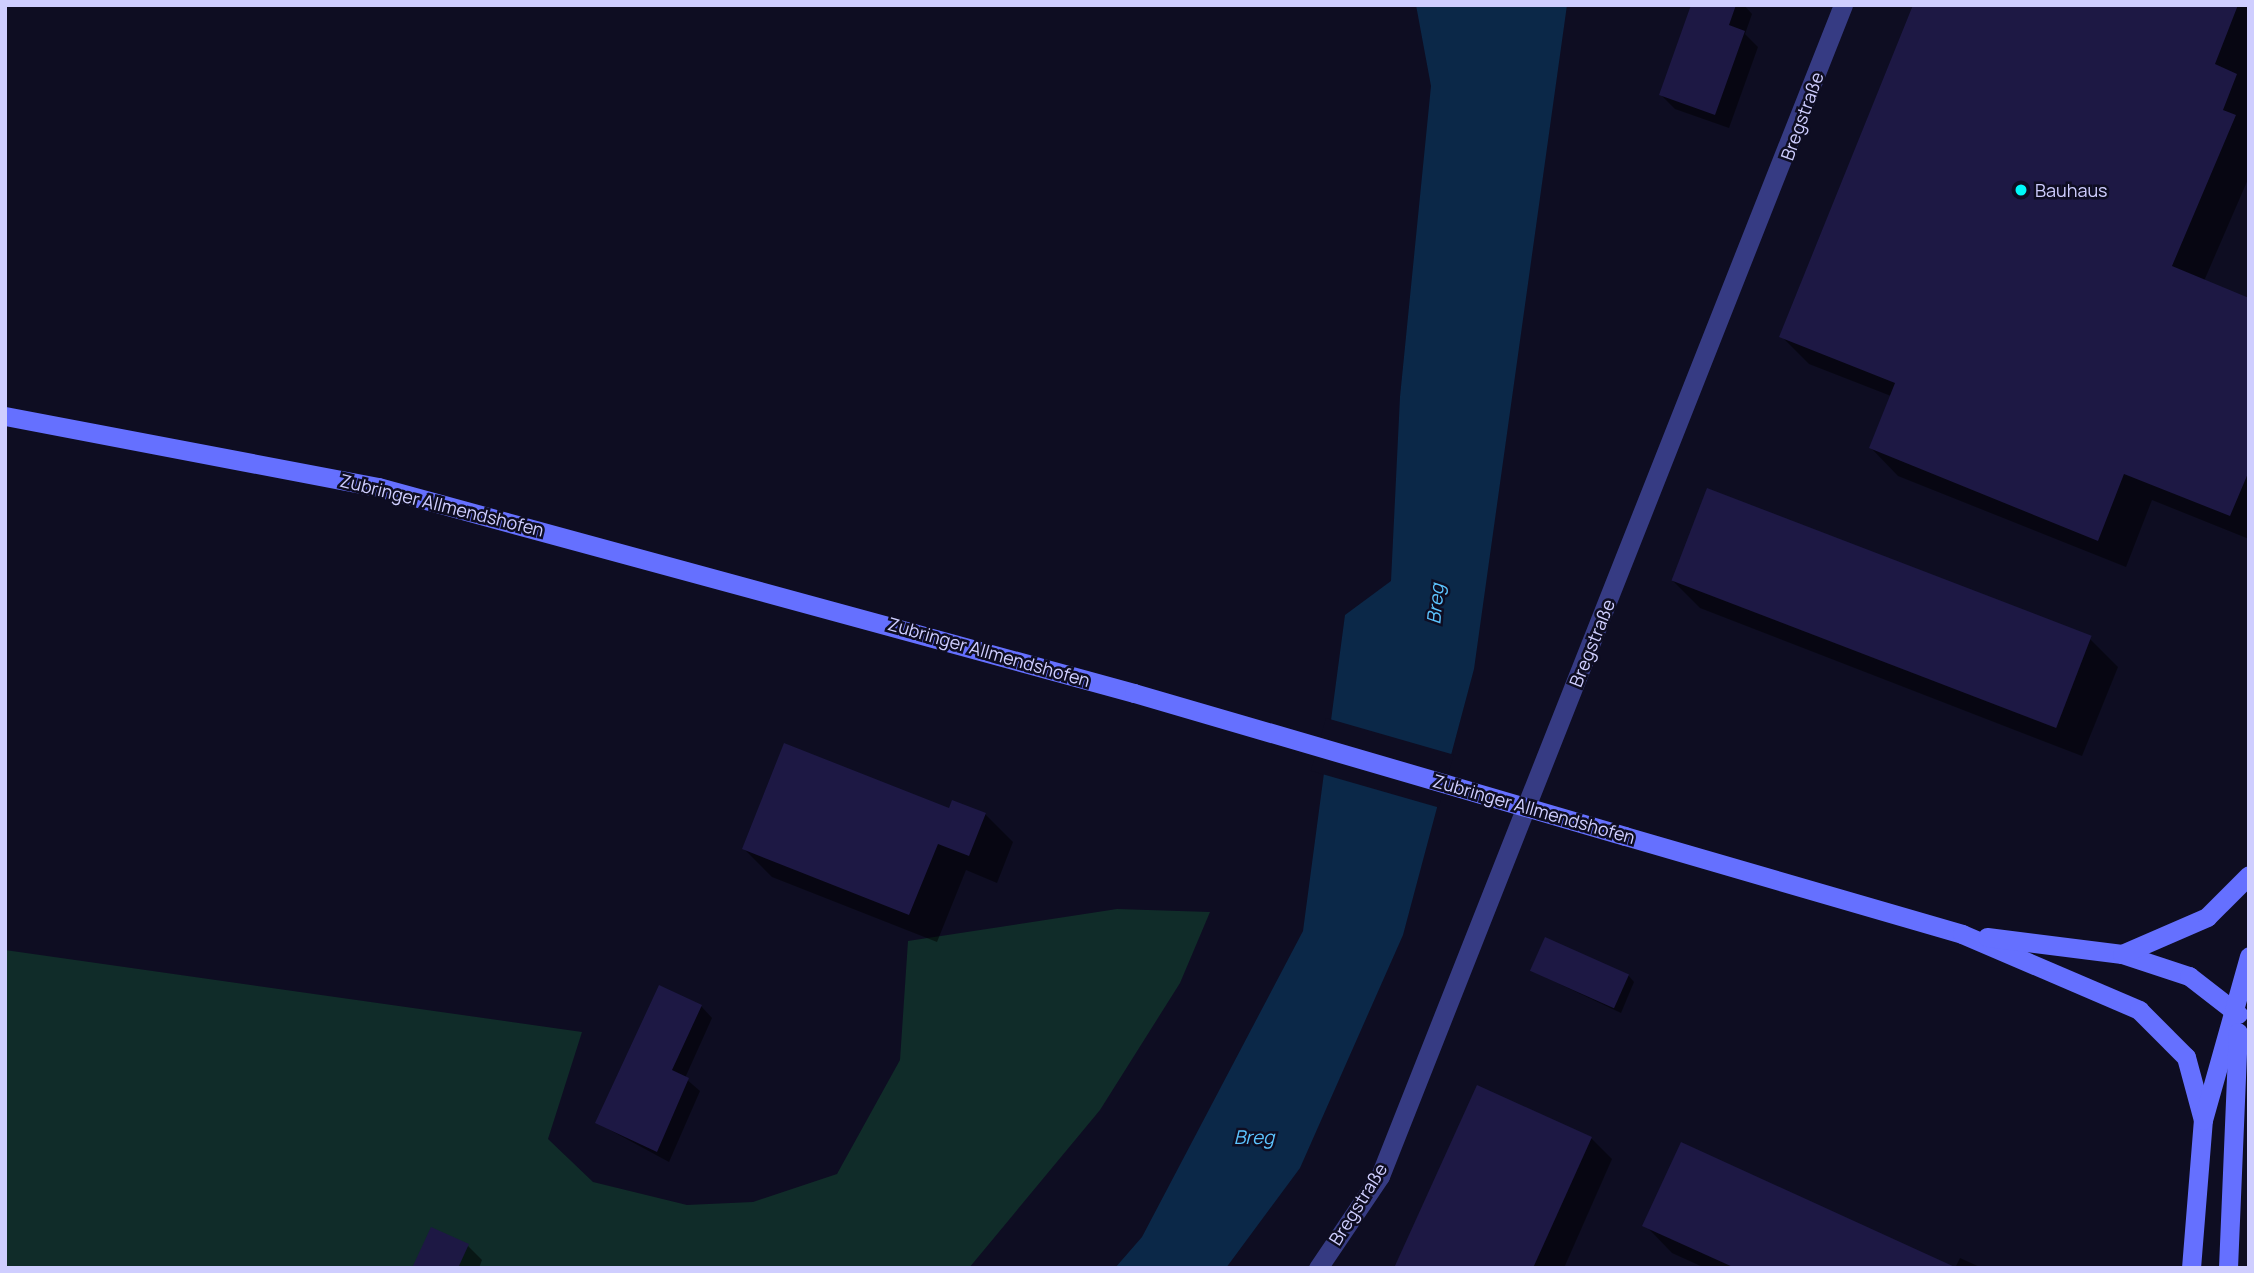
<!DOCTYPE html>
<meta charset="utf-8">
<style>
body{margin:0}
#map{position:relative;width:2254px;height:1273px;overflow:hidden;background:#0e0d22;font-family:Manrope,sans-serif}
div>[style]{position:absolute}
.green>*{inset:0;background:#102c29}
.water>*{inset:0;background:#0b2848}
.pier>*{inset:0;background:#0e0d22;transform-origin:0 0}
.shadow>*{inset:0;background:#0007}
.building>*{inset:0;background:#1d1844;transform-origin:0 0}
.minor>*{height:19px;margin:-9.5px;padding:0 9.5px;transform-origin:9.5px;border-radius:9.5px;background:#363b83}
.secondary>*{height:19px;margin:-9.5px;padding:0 9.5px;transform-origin:9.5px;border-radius:9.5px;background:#6570ff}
.secondary-bridge>*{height:19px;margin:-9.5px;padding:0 9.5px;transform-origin:9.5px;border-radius:9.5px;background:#6570ff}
.dots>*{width:19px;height:19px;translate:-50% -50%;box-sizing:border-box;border:4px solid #0e0d22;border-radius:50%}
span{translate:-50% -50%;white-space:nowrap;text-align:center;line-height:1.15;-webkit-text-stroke:5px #0e0d22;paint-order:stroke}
.street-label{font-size:18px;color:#cfceff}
.poi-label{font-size:18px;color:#cfceff}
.left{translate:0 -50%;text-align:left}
.water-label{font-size:19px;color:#5cc4ff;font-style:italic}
.frame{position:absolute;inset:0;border:7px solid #cfceff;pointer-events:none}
</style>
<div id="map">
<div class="green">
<div style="clip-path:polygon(1117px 909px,1210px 912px,1180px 983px,1100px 1110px,969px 1268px,5px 1268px,5px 950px,582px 1032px,548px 1139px,593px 1182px,687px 1205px,753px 1202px,837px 1174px,900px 1060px,908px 941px)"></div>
</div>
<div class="water">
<div style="clip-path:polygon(1416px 5px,1567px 5px,1474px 669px,1403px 935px,1300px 1168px,1226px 1268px,1115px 1268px,1142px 1237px,1303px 931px,1345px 615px,1391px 581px,1400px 397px,1431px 86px)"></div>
</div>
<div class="pier">
<div style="left:1326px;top:718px;width:133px;height:55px;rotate:16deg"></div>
</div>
<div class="shadow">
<div style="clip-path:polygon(1693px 5px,1744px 5px,1752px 14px,1745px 34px,1758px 47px,1729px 128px,1675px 109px,1661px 95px)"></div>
<div style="clip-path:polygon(1914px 5px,2249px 5px,2249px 177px,2204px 281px,2249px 300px,2249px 539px,2152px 500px,2126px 567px,1898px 476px,1871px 448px,1891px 396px,1809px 364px,1781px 336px)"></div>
<div style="clip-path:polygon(1672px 580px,2090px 639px,2118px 667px,2082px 756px,1700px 608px)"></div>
<div style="clip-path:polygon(950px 810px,985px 814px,1013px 842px,997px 883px,966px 870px,937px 942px,772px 877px,744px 849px)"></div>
<div style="clip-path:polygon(1532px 971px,1628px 975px,1634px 982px,1621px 1013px)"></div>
<div style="clip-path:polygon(701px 1006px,712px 1018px,685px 1078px,700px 1091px,669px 1162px,597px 1123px)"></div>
<div style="clip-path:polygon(1591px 1138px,1612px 1159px,1564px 1268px,1396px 1268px)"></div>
<div style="clip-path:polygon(1645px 1225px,1952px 1268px,1705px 1268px,1672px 1253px)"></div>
<div style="clip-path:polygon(468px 1246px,482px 1260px,479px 1268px,413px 1268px)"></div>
<div style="clip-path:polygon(1960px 1258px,1982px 1268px,1955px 1268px)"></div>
</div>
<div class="building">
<div style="clip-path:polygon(1691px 5px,1736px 5px,1729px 25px,1745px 31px,1715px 115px,1659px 95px)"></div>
<div style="clip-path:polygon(1913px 5px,2238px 5px,2215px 64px,2237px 74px,2223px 110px,2236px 115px,2172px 266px,2249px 298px,2249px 471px,2230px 516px,2124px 474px,2098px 541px,1869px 448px,1895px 383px,1779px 337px)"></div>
<div style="left:1707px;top:488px;width:412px;height:99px;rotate:21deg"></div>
<div style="clip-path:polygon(784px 743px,949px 808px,952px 800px,986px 813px,969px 856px,938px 844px,909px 915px,742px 849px)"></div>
<div style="left:1545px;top:937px;width:92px;height:37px;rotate:24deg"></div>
<div style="clip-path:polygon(659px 985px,702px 1005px,672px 1070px,689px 1078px,657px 1152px,595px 1123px)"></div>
<div style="clip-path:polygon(1477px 1085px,1592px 1137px,1533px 1268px,1394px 1268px)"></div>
<div style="clip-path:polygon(1681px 1142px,1957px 1268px,1735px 1268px,1642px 1226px)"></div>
<div style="clip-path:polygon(431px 1227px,469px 1244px,458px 1268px,412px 1268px)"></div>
</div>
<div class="minor">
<div style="left:1318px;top:1268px;width:111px;rotate:-56deg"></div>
<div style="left:1380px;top:1176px;width:1259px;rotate:-68.43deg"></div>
</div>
<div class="secondary">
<div style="left:5px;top:416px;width:380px;rotate:10.8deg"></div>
<div style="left:378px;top:487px;width:784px;rotate:15.24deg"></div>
<div style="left:1625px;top:836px;width:351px;rotate:16.2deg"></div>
<div style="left:1962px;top:934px;width:193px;rotate:23.2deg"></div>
<div style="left:2139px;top:1010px;width:66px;rotate:45deg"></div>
<div style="left:2186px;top:1057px;width:65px;rotate:74.9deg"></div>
<div style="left:1987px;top:937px;width:136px;rotate:7.2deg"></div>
<div style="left:2122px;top:954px;width:71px;rotate:18.2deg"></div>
<div style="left:2189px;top:976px;width:62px;rotate:37.8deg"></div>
<div style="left:2122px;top:954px;width:93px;rotate:-23.5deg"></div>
<div style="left:2207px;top:917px;width:59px;rotate:-45deg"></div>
<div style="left:2191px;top:1268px;width:148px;rotate:-85.4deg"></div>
<div style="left:2203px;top:1120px;width:170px;rotate:-74.3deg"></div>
<div style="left:2228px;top:1268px;width:236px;rotate:-87.6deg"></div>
</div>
<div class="secondary-bridge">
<div style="left:1134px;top:693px;width:511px;rotate:16.24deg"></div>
</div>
<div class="dots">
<div style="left:2021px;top:190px;background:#00f9f9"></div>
</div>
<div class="street-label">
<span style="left:1802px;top:116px;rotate:-70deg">Bregstraße</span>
<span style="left:442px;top:505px;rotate:14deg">Zubringer Allmendshofen</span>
<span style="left:1592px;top:643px;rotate:-68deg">Bregstraße</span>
<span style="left:989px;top:652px;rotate:16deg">Zubringer Allmendshofen</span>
<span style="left:1534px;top:809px;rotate:16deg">Zubringer Allmendshofen</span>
<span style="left:1358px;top:1204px;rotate:-58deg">Bregstraße</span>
</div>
<div class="poi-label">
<span class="left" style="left:2035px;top:190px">Bauhaus</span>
</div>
<div class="water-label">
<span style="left:1436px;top:604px;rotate:-85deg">Breg</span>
<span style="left:1254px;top:1138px">Breg</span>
</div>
<div class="frame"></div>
</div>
